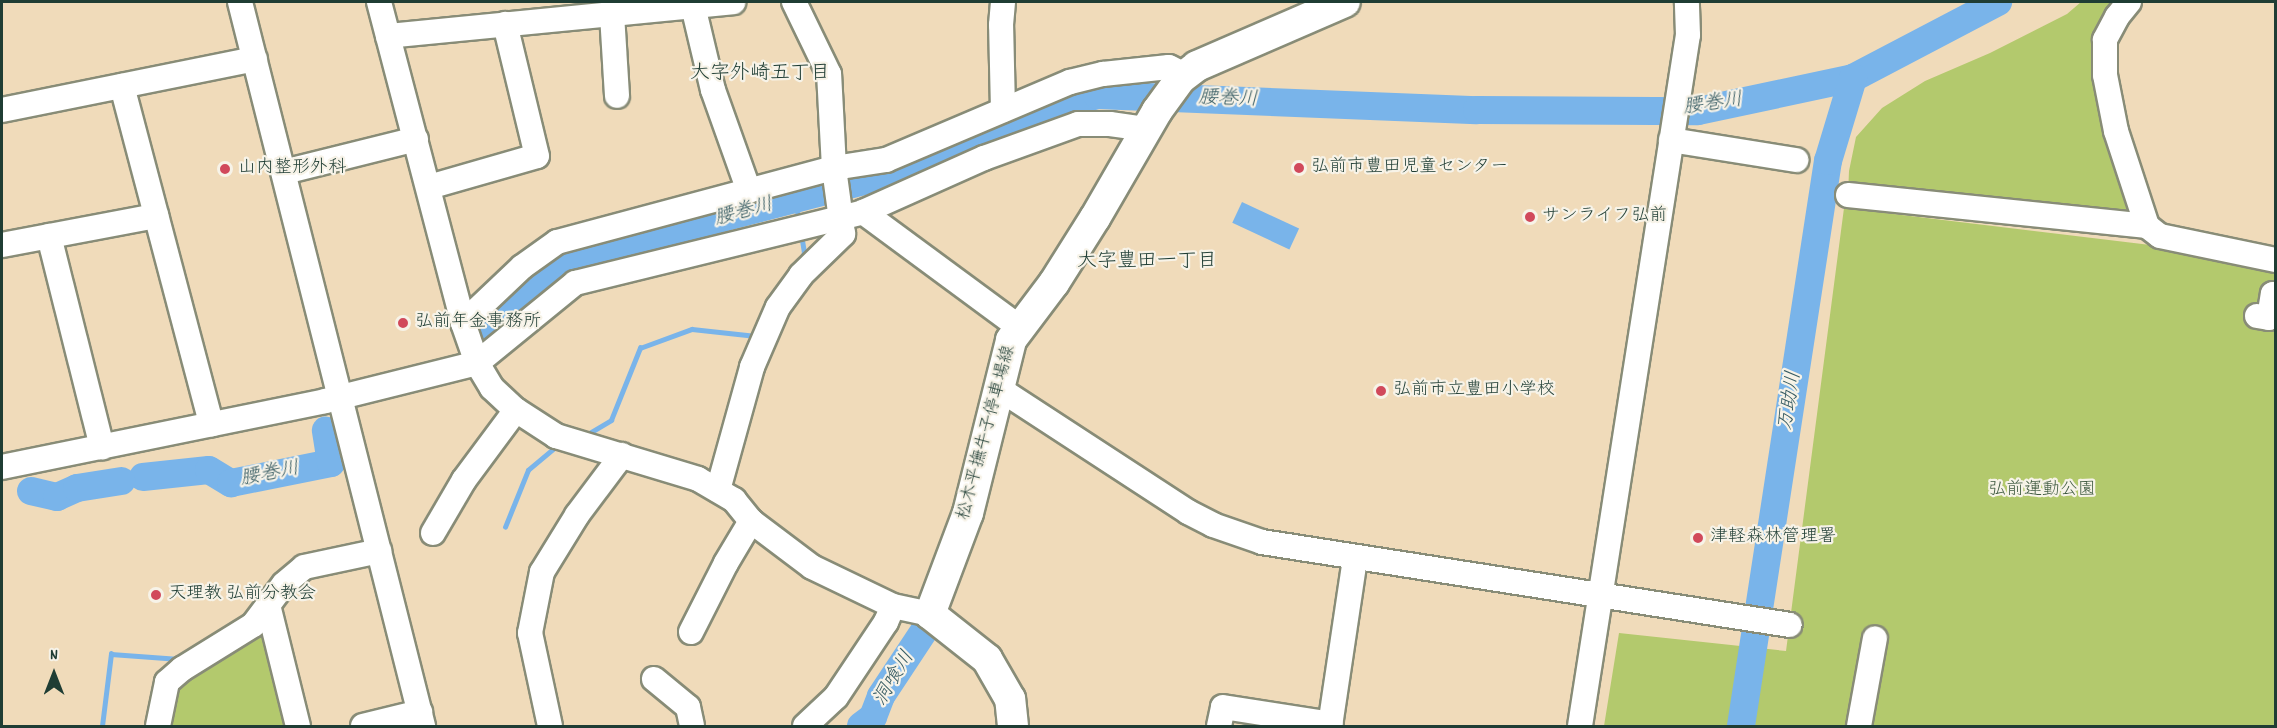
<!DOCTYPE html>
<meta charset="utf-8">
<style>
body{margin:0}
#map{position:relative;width:2277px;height:728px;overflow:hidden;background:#f0dbba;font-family:Dekko,"Klee One",sans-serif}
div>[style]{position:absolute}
.green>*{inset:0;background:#b3c96d}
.water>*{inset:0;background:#79b4ea;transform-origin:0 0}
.stream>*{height:4.5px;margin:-2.25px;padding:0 2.25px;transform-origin:2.25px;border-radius:2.25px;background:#79b4ea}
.river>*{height:28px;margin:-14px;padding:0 14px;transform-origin:14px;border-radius:14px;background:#79b4ea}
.roads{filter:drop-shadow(2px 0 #888c77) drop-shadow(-2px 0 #888c77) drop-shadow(0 2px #888c77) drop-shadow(0 -2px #888c77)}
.minor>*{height:24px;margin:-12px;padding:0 12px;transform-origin:12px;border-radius:12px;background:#fff}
.major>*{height:30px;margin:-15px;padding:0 15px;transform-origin:15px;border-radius:15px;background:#fff}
.dots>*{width:16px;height:16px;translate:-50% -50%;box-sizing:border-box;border:3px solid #f7f3e8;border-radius:50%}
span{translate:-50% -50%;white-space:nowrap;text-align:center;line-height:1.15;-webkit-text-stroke:4.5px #f7f3e8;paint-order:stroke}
.poi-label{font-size:18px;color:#1f3d34}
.left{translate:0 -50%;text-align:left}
.street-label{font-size:18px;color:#1f3d34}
.park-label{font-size:18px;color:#3d593f}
.neighbourhood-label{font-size:20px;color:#1f3d34}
.water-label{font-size:20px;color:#365b62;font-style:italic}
.frame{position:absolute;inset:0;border:3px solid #1f3d34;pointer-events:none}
.north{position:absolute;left:24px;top:644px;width:60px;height:60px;-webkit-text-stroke:4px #f7f3e8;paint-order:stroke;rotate:0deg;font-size:16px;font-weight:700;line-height:24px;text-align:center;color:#1f3d34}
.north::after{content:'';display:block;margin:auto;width:21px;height:27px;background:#1f3d34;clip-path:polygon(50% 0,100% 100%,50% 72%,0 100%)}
</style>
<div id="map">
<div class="green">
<div style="clip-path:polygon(2081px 2px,2127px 2px,2105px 40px,2147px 226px,1848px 195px,1849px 171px,1856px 137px,1882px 108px,1925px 81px,1990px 53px,2067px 14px)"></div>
<div style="clip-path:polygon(1844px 208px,2275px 260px,2275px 726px,1604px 726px,1619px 633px,1786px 651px)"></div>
<div style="clip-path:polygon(256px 630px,269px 635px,291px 726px,165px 726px,173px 685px)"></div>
</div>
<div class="water">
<div style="left:1242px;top:202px;width:63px;height:23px;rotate:25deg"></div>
</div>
<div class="stream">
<div style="left:796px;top:200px;width:21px;rotate:82deg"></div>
<div style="left:798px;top:264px;width:13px;rotate:-61deg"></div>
<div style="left:804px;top:253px;width:18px;rotate:-99deg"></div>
<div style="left:588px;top:434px;width:27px;rotate:-31deg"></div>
<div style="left:611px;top:420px;width:78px;rotate:-68.1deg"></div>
<div style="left:640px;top:348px;width:55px;rotate:-20.1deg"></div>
<div style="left:692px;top:329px;width:64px;rotate:6.2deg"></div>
<div style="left:505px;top:527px;width:61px;rotate:-68deg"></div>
<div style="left:528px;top:470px;width:35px;rotate:-40deg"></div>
<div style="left:102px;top:726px;width:73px;rotate:-82.9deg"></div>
<div style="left:111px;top:654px;width:68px;rotate:4.2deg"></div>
</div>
<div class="river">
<div style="left:486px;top:326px;width:100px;rotate:-41.3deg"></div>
<div style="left:561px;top:260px;width:350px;rotate:-14.6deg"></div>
<div style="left:900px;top:172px;width:64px;rotate:-21deg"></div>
<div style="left:960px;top:149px;width:68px;rotate:-26.2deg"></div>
<div style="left:1021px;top:119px;width:80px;rotate:-17.5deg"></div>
<div style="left:1097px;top:95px;width:380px;rotate:2.3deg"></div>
<div style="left:1477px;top:110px;width:221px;rotate:0.3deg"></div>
<div style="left:1698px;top:111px;width:158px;rotate:-12deg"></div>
<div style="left:1853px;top:78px;width:164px;rotate:-27.7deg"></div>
<div style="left:143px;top:477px;width:66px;rotate:-6.1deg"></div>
<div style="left:209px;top:470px;width:26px;rotate:31deg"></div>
<div style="left:231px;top:483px;width:102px;rotate:-11.3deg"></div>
<div style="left:331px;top:463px;width:33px;rotate:-99deg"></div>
<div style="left:31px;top:491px;width:27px;rotate:13deg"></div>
<div style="left:57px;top:497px;width:22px;rotate:-24deg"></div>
<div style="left:77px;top:488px;width:45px;rotate:-9deg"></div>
<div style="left:861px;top:726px;width:15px;rotate:-37deg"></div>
<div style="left:873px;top:717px;width:22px;rotate:-69deg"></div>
<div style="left:881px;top:696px;width:82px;rotate:-56.5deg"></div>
<div style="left:1741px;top:726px;width:572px;rotate:-81.25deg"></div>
<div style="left:1828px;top:161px;width:87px;rotate:-73.2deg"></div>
</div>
<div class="roads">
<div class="minor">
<div style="left:240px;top:2px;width:747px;rotate:75.81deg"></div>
<div style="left:379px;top:2px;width:332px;rotate:75.3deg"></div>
<div style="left:463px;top:323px;width:42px;rotate:70.7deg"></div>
<div style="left:477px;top:363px;width:29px;rotate:59deg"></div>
<div style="left:492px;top:388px;width:33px;rotate:43deg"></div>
<div style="left:516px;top:410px;width:48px;rotate:33deg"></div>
<div style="left:556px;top:436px;width:148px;rotate:16.8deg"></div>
<div style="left:698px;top:479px;width:42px;rotate:30.3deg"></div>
<div style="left:734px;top:500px;width:27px;rotate:51deg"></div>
<div style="left:751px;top:521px;width:76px;rotate:37deg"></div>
<div style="left:812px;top:567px;width:90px;rotate:25.7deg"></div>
<div style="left:893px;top:606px;width:38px;rotate:12deg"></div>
<div style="left:2129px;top:2px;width:19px;rotate:129deg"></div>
<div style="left:2117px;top:17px;width:26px;rotate:118deg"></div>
<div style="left:2105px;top:40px;width:35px;rotate:90deg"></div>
<div style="left:2105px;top:75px;width:57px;rotate:78.9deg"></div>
<div style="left:2116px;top:131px;width:100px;rotate:71.9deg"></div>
<div style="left:693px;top:6px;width:86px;rotate:76.6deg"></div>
<div style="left:713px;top:90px;width:107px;rotate:70.4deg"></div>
<div style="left:612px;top:14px;width:82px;rotate:86.5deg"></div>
<div style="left:388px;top:36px;width:347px;rotate:-5.6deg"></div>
<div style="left:122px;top:86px;width:350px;rotate:75.2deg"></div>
<div style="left:2px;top:110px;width:258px;rotate:-11.4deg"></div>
<div style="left:1003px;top:110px;width:85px;rotate:-91.3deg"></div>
<div style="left:1001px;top:25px;width:23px;rotate:-85deg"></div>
<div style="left:1671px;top:140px;width:127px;rotate:9.1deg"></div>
<div style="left:284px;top:172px;width:136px;rotate:-14deg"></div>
<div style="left:429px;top:187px;width:112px;rotate:-16deg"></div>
<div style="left:537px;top:156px;width:136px;rotate:-103.6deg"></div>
<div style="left:1848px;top:195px;width:301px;rotate:5.9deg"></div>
<div style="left:2147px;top:226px;width:16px;rotate:38deg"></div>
<div style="left:2160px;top:236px;width:118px;rotate:11.7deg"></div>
<div style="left:863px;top:212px;width:194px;rotate:36.4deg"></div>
<div style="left:49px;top:236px;width:218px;rotate:75.9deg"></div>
<div style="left:2px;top:245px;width:157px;rotate:-10.7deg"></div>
<div style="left:2257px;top:316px;width:12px;rotate:9deg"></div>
<div style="left:2269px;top:318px;width:24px;rotate:-81deg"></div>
<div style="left:2273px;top:294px;width:3px"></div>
<div style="left:463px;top:323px;width:81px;rotate:-43.5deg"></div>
<div style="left:522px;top:267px;width:43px;rotate:-35.5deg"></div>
<div style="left:557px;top:242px;width:287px;rotate:-15deg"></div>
<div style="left:834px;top:168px;width:53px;rotate:-8.7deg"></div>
<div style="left:886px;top:160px;width:200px;rotate:-23deg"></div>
<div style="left:1070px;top:82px;width:34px;rotate:-14deg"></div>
<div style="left:1103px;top:74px;width:66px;rotate:-6.1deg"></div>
<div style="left:1169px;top:67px;width:18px;rotate:27deg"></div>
<div style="left:998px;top:388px;width:227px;rotate:33.1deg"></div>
<div style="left:1188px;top:512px;width:28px;rotate:27deg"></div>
<div style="left:1213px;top:525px;width:52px;rotate:19.1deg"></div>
<div style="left:1262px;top:542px;width:534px;rotate:8.93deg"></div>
<div style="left:2px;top:467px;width:330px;rotate:-11.5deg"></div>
<div style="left:325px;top:401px;width:157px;rotate:-14deg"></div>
<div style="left:477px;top:363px;width:127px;rotate:-39.2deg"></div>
<div style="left:575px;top:283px;width:297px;rotate:-13.8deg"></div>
<div style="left:863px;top:212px;width:133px;rotate:-24.1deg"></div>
<div style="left:984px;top:158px;width:100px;rotate:-19.9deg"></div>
<div style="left:1078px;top:124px;width:32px"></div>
<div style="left:1110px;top:124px;width:37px;rotate:8deg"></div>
<div style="left:718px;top:490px;width:128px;rotate:-74.5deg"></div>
<div style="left:752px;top:367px;width:65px;rotate:-66.6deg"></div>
<div style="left:778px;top:307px;width:39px;rotate:-54deg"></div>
<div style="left:801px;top:275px;width:59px;rotate:-44.3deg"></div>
<div style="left:843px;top:234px;width:67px;rotate:-97.8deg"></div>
<div style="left:834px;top:168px;width:94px;rotate:-93deg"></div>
<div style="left:829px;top:74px;width:80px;rotate:-115.9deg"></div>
<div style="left:433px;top:533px;width:61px;rotate:-59.7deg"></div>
<div style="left:464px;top:480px;width:87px;rotate:-53.4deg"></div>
<div style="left:268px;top:605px;width:125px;rotate:76.1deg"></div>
<div style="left:691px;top:632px;width:77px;rotate:-63.1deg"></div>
<div style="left:726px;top:563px;width:49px;rotate:-59.2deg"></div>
<div style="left:654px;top:679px;width:44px;rotate:39.5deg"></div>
<div style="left:688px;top:707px;width:19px;rotate:78deg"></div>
<div style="left:158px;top:726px;width:45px;rotate:-78.4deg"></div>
<div style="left:167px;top:682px;width:20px;rotate:-41deg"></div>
<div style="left:182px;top:669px;width:84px;rotate:-31.8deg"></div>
<div style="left:253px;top:625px;width:51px;rotate:-52.9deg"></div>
<div style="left:284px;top:584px;width:26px;rotate:-40deg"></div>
<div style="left:304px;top:567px;width:77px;rotate:-12deg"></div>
<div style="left:363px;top:726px;width:59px;rotate:-13.8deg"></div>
<div style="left:550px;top:726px;width:95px;rotate:-102.1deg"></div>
<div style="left:530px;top:633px;width:62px;rotate:-78.9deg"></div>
<div style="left:542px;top:572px;width:67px;rotate:-58.4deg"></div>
<div style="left:577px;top:515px;width:75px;rotate:-53.1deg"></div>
<div style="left:805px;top:726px;width:42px;rotate:-43.1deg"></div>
<div style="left:836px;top:697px;width:90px;rotate:-56.3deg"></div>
<div style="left:886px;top:622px;width:17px;rotate:-66deg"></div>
<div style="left:1219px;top:726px;width:19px;rotate:-78deg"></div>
<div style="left:1223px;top:707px;width:109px;rotate:8.9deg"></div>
<div style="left:1330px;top:726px;width:170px;rotate:-81.5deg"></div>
<div style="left:1580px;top:726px;width:699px;rotate:-81.12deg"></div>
<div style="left:1688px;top:35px;width:33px;rotate:-92deg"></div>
<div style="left:1859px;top:726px;width:89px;rotate:-79.7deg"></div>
</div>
<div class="major">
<div style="left:1013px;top:726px;width:27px;rotate:-96deg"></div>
<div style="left:1010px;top:699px;width:46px;rotate:-119.9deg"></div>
<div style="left:987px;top:659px;width:73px;rotate:-141.7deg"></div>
<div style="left:930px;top:614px;width:108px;rotate:-69.4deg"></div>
<div style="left:968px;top:513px;width:178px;rotate:-76deg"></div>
<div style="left:1011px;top:340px;width:71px;rotate:-53deg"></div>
<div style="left:1054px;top:283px;width:77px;rotate:-57.8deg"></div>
<div style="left:1095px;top:218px;width:124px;rotate:-59.9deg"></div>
<div style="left:1157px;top:111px;width:39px;rotate:-54deg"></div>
<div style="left:1180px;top:79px;width:21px;rotate:-37deg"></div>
<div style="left:1197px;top:66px;width:161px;rotate:-23.4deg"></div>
</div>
</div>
<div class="dots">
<div style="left:1299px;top:168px;background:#d1495b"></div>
<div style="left:225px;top:169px;background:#d1495b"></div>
<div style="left:1530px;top:217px;background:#d1495b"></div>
<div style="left:403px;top:323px;background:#d1495b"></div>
<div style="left:1381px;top:391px;background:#d1495b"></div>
<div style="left:1698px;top:538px;background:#d1495b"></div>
<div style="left:156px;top:595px;background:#d1495b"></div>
</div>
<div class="poi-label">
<span class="left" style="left:1311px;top:168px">弘前市豊田児童センター</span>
<span class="left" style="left:238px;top:169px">山内整形外科</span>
<span class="left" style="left:1542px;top:217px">サンライフ弘前</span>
<span class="left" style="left:415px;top:323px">弘前年金事務所</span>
<span class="left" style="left:1393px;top:391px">弘前市立豊田小学校</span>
<span class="left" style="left:1710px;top:538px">津軽森林管理署</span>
<span class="left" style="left:168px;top:595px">天理教 弘前分教会</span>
</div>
<div class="street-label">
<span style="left:988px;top:433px;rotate:-75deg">松木平撫牛子停車場線</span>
</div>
<div class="park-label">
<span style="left:2042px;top:491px">弘前運動公園</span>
</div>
<div class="neighbourhood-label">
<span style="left:760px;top:74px">大字外崎五丁目</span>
<span style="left:1147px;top:262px">大字豊田一丁目</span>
</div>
<div class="water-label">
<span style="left:1228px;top:100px;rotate:2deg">腰巻川</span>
<span style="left:1713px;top:105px;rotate:-8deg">腰巻川</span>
<span style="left:744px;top:213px;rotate:-15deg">腰巻川</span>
<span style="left:1791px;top:401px;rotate:-81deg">万助川</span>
<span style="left:270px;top:475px;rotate:-11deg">腰巻川</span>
<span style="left:895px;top:679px;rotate:-59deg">洞喰川</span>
</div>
<div class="frame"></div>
<div class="north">N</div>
</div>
